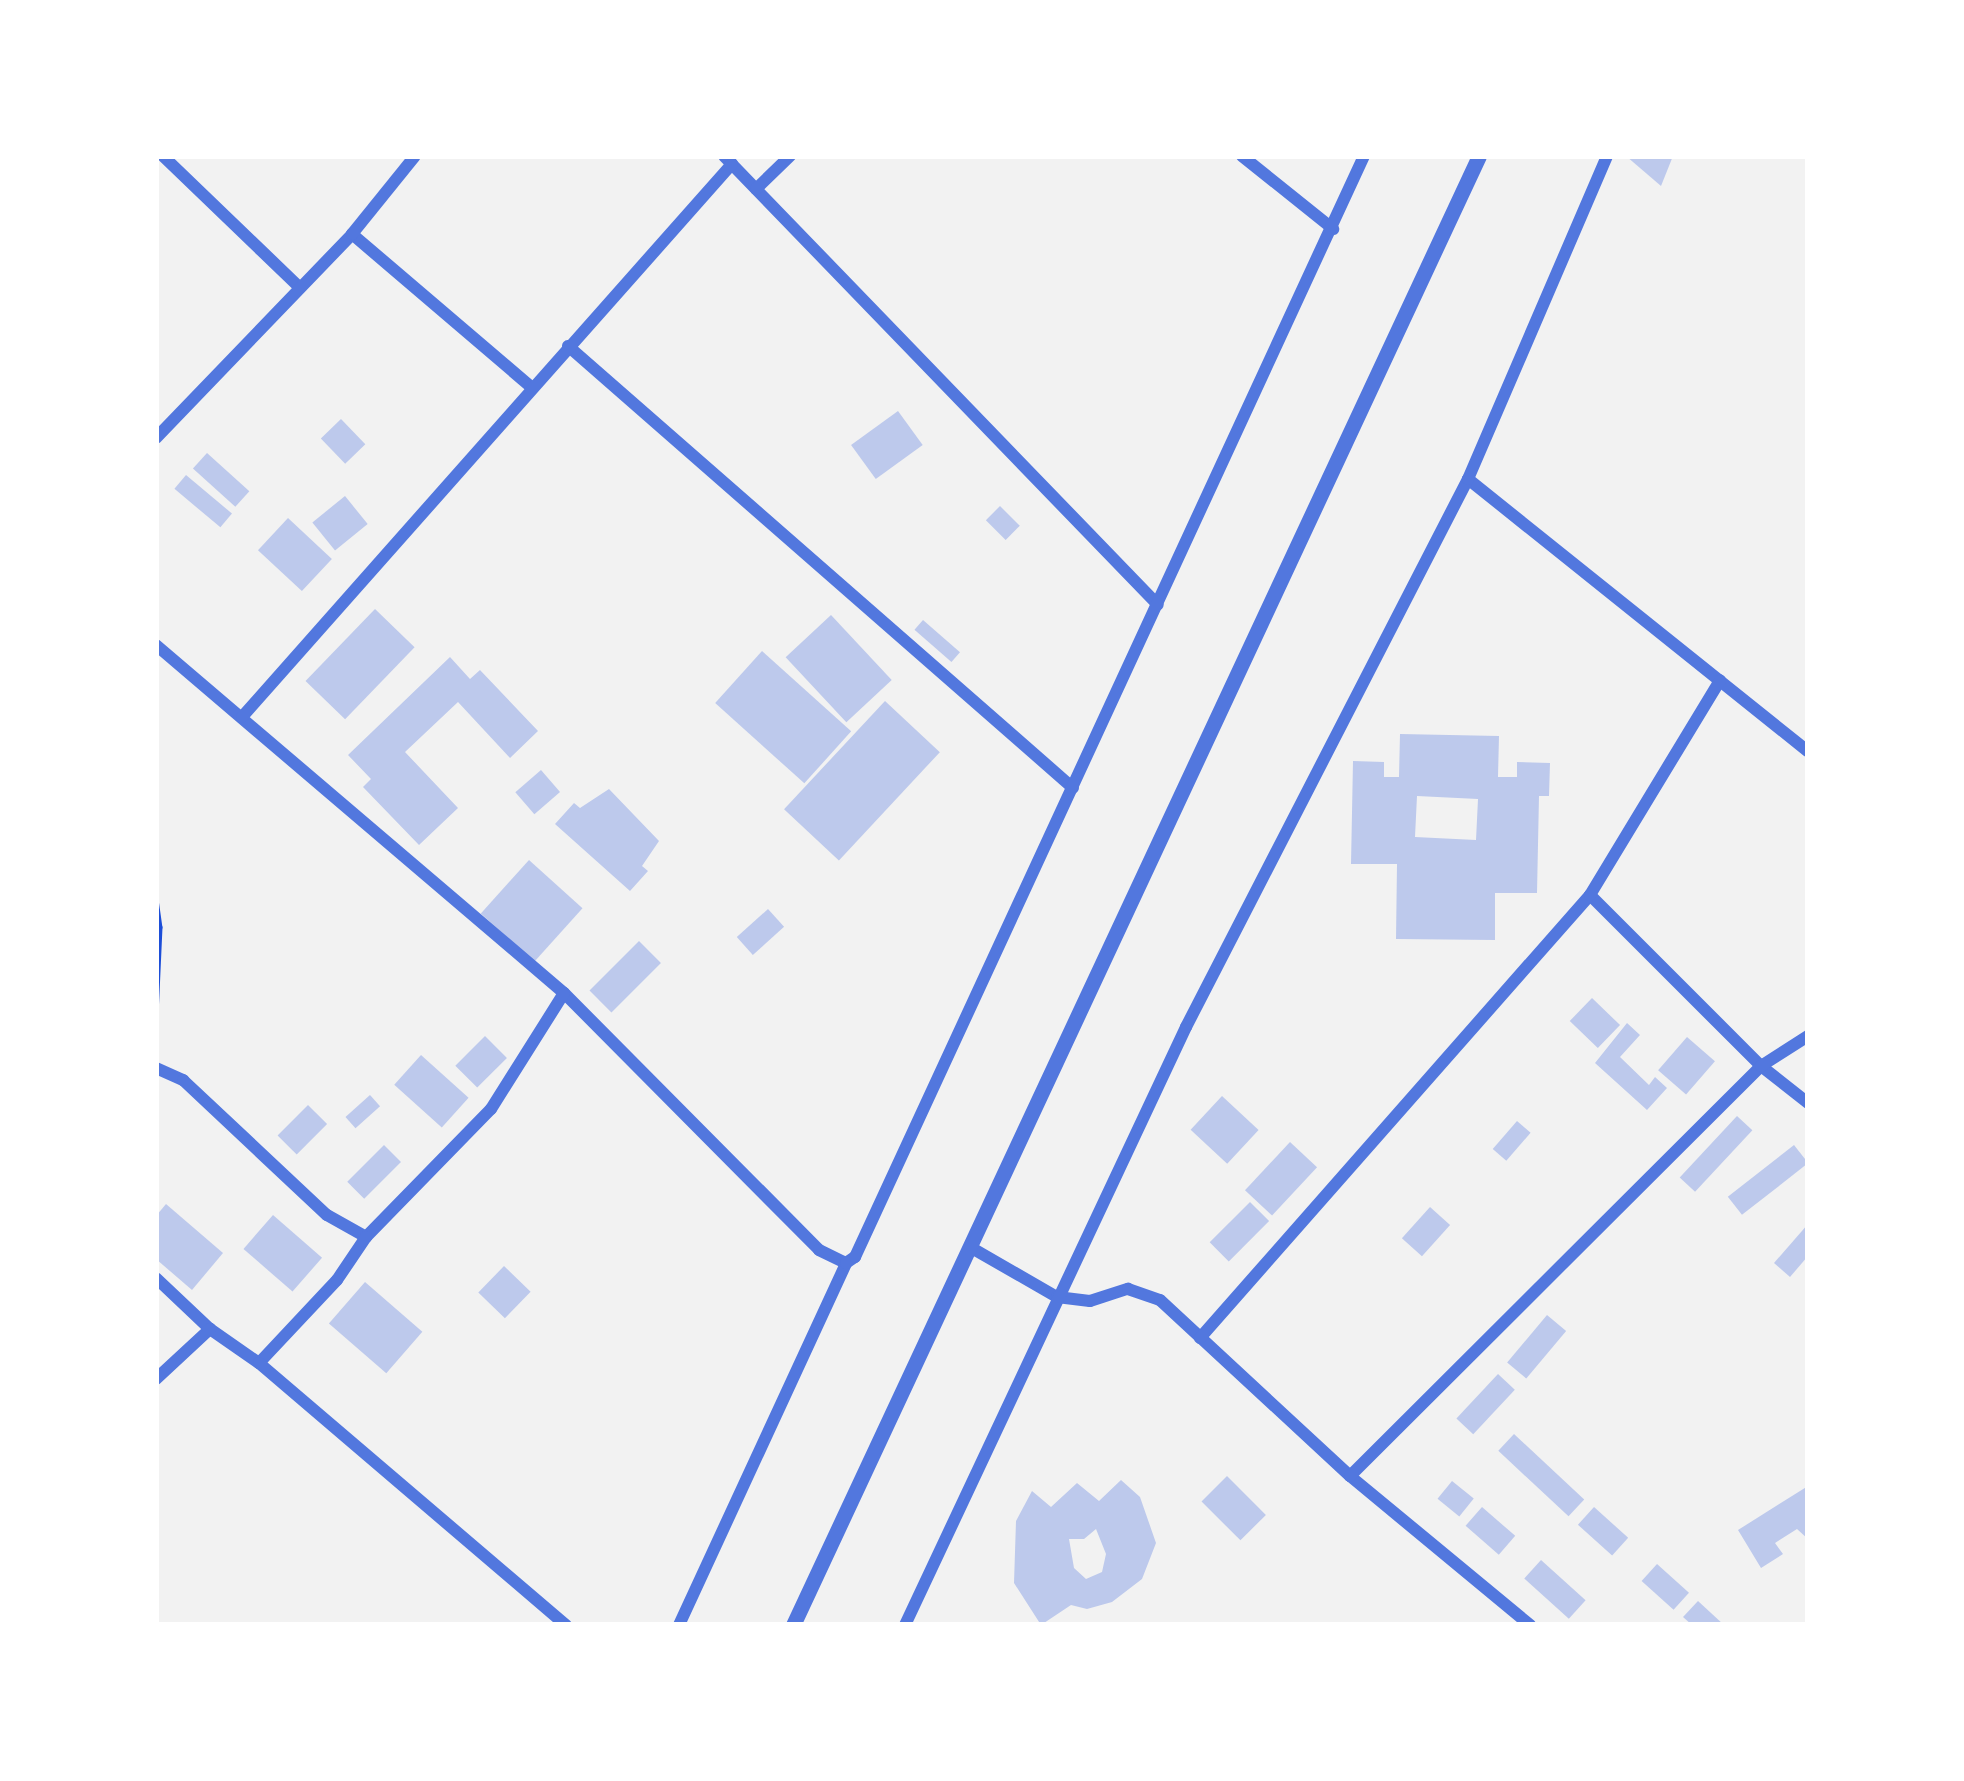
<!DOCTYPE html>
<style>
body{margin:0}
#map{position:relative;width:1964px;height:1781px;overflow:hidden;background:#f2f2f2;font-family:"Open Sans",sans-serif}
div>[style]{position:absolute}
.building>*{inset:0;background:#bdc9ec;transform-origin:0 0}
.path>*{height:4.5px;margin:-2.25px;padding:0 2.25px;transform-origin:2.25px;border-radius:2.25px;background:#1d4ed8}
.minor>*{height:12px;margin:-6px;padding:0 6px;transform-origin:6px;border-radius:6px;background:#5277de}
.tertiary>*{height:15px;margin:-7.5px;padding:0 7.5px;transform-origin:7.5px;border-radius:7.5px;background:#5277de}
span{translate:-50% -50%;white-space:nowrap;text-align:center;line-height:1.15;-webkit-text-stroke:9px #fff;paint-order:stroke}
.frame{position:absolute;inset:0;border:159px solid #fff;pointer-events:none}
</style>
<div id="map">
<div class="building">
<div style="clip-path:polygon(1626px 156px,1673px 156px,1661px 186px)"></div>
<div style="left:898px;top:411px;width:42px;height:58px;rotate:54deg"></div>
<div style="left:341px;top:419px;width:35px;height:28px;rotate:46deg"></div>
<div style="left:207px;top:453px;width:57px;height:21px;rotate:42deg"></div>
<div style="left:186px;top:475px;width:60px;height:18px;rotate:40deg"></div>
<div style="left:345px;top:496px;width:36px;height:42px;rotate:51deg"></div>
<div style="left:1000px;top:506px;width:28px;height:20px;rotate:45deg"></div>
<div style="left:288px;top:518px;width:60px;height:44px;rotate:43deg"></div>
<div style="left:375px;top:609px;width:55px;height:100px;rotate:44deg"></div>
<div style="left:831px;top:615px;width:89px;height:62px;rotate:47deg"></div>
<div style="left:923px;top:620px;width:49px;height:13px;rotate:41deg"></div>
<div style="left:762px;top:651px;width:120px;height:70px;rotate:42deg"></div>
<div style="clip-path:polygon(450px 657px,470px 679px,480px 670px,538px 731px,510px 758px,458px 702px,405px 752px,458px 808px,419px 845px,363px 787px,371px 779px,348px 755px)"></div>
<div style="left:885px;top:701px;width:75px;height:148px;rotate:43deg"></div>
<div style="clip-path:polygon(evenodd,1400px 734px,1499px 736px,1498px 777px,1517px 777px,1517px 762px,1550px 763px,1549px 796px,1539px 796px,1537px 893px,1495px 893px,1495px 940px,1396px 939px,1397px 864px,1351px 864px,1353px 761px,1384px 762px,1384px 777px,1399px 777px,1400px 734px,1417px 796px,1478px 799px,1476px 840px,1415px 837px,1417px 796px)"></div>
<div style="left:541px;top:770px;width:29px;height:34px;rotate:49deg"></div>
<div style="clip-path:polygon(609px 789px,659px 841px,642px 866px,648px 871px,630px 891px,555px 824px,574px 803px,580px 808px)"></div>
<div style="left:529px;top:860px;width:72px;height:72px;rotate:42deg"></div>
<div style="left:768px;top:909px;width:24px;height:42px;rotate:48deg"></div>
<div style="left:639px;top:941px;width:31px;height:70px;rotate:45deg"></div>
<div style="left:1592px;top:998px;width:39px;height:32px;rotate:44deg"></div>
<div style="clip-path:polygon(1627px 1023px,1640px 1035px,1620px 1057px,1649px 1085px,1655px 1077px,1667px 1088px,1647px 1110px,1595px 1063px)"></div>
<div style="left:485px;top:1036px;width:31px;height:42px;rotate:45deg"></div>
<div style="left:1687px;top:1037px;width:37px;height:44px;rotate:41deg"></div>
<div style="left:421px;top:1055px;width:64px;height:40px;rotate:42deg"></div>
<div style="left:370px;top:1095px;width:15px;height:33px;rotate:48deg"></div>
<div style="left:1222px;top:1096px;width:50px;height:46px;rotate:43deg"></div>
<div style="left:308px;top:1105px;width:27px;height:43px;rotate:45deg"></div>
<div style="left:1737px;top:1116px;width:21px;height:84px;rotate:43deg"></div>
<div style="left:1517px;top:1121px;width:18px;height:37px;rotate:41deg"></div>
<div style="left:1290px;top:1142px;width:37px;height:66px;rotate:43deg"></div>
<div style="left:384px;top:1145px;width:24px;height:52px;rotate:45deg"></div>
<div style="left:1794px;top:1145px;width:23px;height:84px;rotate:52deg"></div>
<div style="left:1250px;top:1202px;width:27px;height:57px;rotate:45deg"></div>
<div style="clip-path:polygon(166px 1204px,223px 1253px,192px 1290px,156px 1259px,156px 1216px)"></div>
<div style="left:1430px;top:1207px;width:27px;height:42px;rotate:42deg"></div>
<div style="left:273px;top:1215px;width:65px;height:45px;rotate:41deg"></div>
<div style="clip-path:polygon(1808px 1224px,1808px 1256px,1790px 1277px,1774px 1263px)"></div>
<div style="left:504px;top:1266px;width:37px;height:37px;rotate:44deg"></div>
<div style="left:365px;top:1282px;width:76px;height:55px;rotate:41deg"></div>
<div style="left:1547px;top:1315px;width:25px;height:62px;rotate:40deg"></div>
<div style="left:1498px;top:1374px;width:23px;height:61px;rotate:43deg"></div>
<div style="left:1514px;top:1434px;width:96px;height:23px;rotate:43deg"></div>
<div style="left:1227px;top:1476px;width:55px;height:36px;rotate:45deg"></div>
<div style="clip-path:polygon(evenodd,1121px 1480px,1140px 1497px,1156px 1543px,1142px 1579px,1112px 1602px,1087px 1609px,1071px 1605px,1041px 1625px,1014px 1583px,1016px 1521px,1032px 1491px,1051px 1507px,1077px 1483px,1099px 1501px,1121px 1480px,1096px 1529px,1106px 1554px,1102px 1572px,1086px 1579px,1074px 1568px,1069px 1539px,1084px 1539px,1096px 1529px)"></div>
<div style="left:1452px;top:1481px;width:28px;height:23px;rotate:39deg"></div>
<div style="clip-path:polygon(1808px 1486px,1808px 1539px,1797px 1529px,1775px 1543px,1783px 1554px,1761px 1568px,1738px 1530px)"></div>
<div style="left:1482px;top:1507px;width:44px;height:25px;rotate:41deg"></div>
<div style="left:1594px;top:1507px;width:46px;height:24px;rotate:42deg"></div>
<div style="left:1541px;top:1560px;width:60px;height:25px;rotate:42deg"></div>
<div style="left:1657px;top:1564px;width:43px;height:23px;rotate:42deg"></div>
<div style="clip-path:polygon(1698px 1601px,1724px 1625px,1692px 1625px,1683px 1617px)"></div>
</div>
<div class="path">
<div style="left:156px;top:899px;width:28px;rotate:82deg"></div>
<div style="left:160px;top:927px;width:88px;rotate:92.6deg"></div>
</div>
<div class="minor">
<div style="left:163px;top:156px;width:190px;rotate:43.9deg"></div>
<div style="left:724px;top:156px;width:624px;rotate:45.97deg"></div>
<div style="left:1242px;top:156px;width:117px;rotate:38.7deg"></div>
<div style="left:756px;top:189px;width:47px;rotate:-44.1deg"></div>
<div style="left:352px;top:234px;width:235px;rotate:40.5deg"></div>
<div style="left:568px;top:346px;width:671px;rotate:41.19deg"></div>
<div style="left:156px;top:438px;width:283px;rotate:-46.1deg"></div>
<div style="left:352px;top:234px;width:100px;rotate:-51.1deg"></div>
<div style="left:1468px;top:479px;width:435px;rotate:38.7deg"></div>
<div style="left:156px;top:645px;width:536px;rotate:40.46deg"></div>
<div style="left:564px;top:993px;width:362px;rotate:45.2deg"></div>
<div style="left:819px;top:1250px;width:30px;rotate:26deg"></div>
<div style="left:242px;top:717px;width:739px;rotate:-48.46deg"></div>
<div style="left:1590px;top:895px;width:242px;rotate:45deg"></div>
<div style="left:1761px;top:1066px;width:60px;rotate:38.2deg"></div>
<div style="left:156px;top:1068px;width:30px;rotate:24deg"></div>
<div style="left:183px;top:1080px;width:197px;rotate:43.2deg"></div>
<div style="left:327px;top:1215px;width:45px;rotate:29.4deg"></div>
<div style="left:366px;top:1237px;width:179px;rotate:-45.7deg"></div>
<div style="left:491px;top:1109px;width:137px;rotate:-57.8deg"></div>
<div style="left:970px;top:1247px;width:100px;rotate:29.9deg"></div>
<div style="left:1057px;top:1297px;width:33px;rotate:7deg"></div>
<div style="left:1090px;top:1301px;width:40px;rotate:-18deg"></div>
<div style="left:1128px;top:1289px;width:34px;rotate:19deg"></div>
<div style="left:1160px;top:1300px;width:259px;rotate:42.8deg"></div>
<div style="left:1350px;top:1476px;width:234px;rotate:39.6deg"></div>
<div style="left:156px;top:1278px;width:74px;rotate:43.4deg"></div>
<div style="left:210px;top:1329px;width:60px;rotate:34.8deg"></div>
<div style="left:259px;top:1363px;width:114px;rotate:-46.8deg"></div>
<div style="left:337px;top:1280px;width:52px;rotate:-56deg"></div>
<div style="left:1200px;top:1338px;width:590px;rotate:-48.64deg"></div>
<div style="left:1590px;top:895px;width:251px;rotate:-58.8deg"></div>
<div style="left:259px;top:1363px;width:404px;rotate:40.5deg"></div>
<div style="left:156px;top:1379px;width:74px;rotate:-42.8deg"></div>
<div style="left:1350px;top:1476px;width:581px;rotate:-44.93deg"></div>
<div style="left:1761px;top:1066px;width:56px;rotate:-32.6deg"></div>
<div style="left:679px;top:1625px;width:399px;rotate:-65.2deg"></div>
<div style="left:846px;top:1263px;width:11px;rotate:-34deg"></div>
<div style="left:855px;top:1257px;width:1213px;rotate:-65.19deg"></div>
<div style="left:905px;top:1625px;width:661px;rotate:-64.83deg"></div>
<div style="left:1186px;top:1027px;width:616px;rotate:-62.77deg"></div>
<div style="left:1468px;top:479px;width:352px;rotate:-66.7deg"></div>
</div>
<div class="tertiary">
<div style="left:793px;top:1625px;width:1621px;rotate:-64.97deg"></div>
</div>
<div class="frame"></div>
</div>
